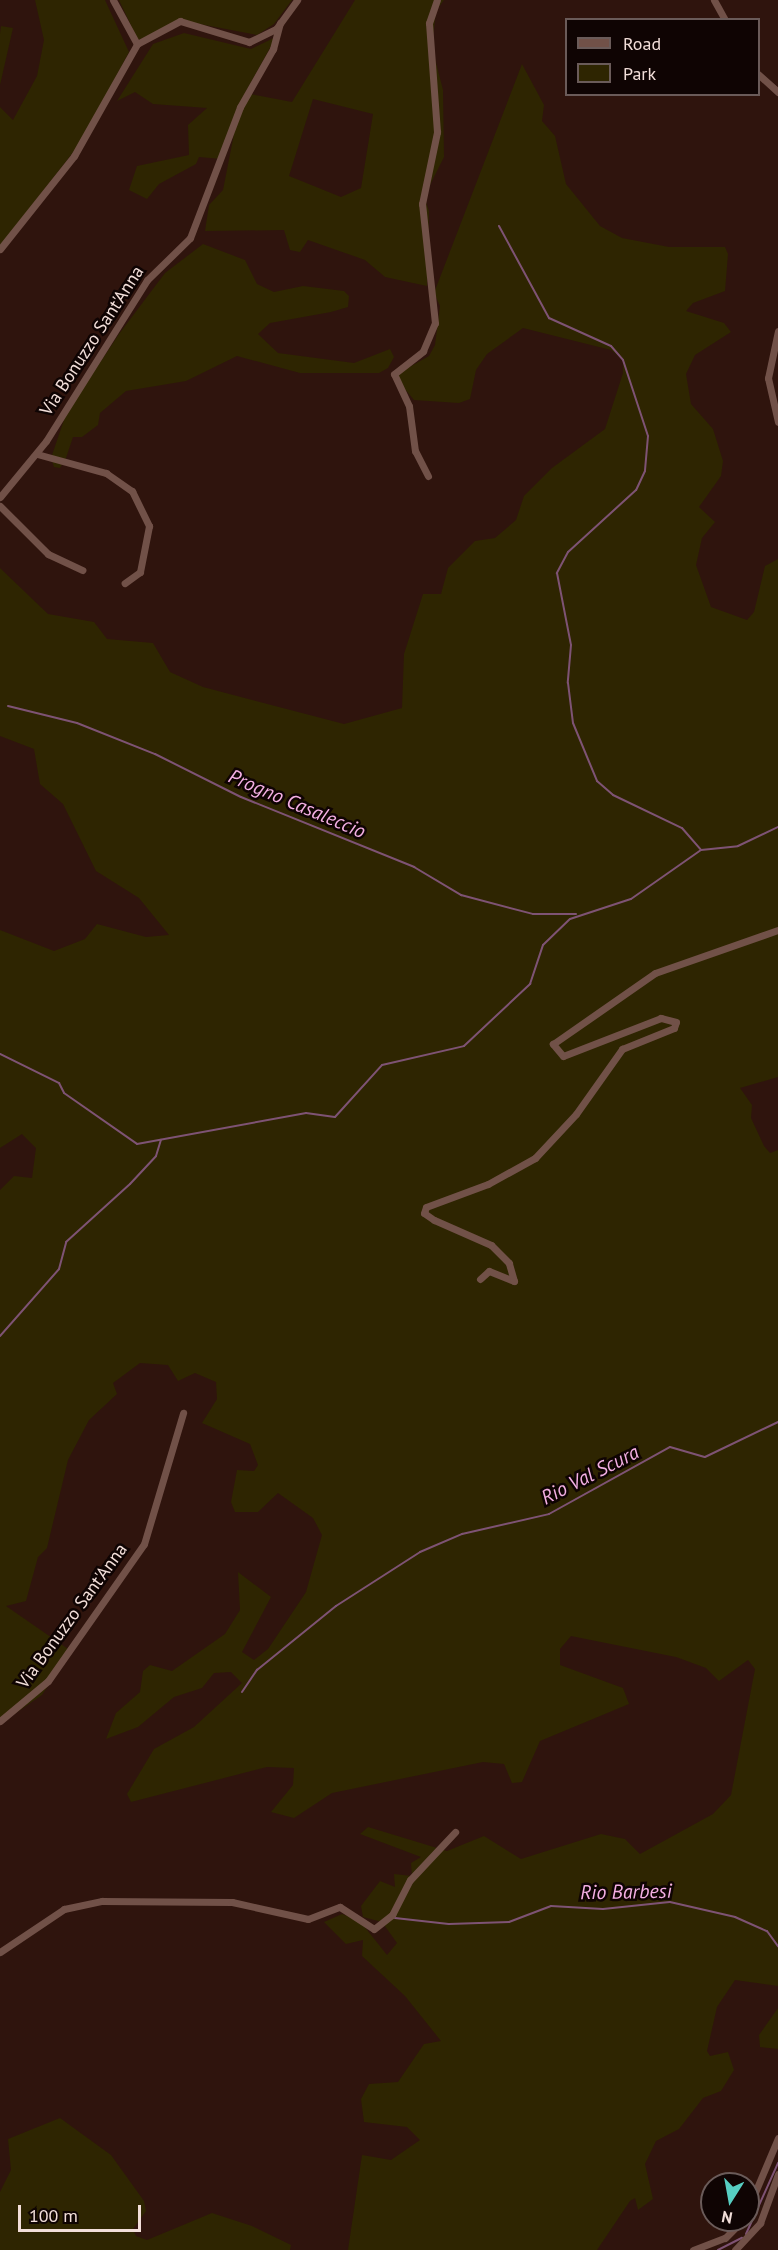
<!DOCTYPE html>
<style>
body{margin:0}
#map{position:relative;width:778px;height:2250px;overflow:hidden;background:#2f140d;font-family:"PT Sans",sans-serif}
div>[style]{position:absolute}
.green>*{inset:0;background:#2e2501}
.stream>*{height:2px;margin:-1px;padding:0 1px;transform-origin:1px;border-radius:1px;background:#7e5374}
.street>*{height:7px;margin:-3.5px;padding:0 3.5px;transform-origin:3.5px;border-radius:3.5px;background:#715148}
span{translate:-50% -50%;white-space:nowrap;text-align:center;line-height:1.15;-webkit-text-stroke:5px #0f0403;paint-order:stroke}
.street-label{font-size:18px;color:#f2ded9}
.water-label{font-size:20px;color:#f4afe3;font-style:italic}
.legend{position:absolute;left:565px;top:18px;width:195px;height:78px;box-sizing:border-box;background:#0f0403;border:2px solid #6a5b59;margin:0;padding:8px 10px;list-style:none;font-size:18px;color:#f2ded9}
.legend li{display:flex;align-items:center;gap:12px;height:30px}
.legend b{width:30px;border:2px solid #6a5b59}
.north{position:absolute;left:700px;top:2172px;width:60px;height:60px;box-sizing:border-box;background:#0f0403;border:2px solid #6a5b59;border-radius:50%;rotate:191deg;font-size:16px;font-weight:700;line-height:24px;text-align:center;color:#f2ded9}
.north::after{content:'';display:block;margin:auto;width:21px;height:27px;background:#57cec2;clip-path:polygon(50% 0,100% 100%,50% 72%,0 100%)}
.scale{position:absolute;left:18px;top:2205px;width:123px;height:27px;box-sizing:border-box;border:3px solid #f2ded9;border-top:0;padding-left:8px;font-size:18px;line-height:21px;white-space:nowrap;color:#f2ded9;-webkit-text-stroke:4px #0f0403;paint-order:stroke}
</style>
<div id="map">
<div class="green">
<div style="clip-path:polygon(35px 0,105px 0,129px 52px,81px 142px,0 246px,0 107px,13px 120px,37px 76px,44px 40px)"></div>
<div style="clip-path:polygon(119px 0,292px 0,274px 24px,257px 35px,184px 21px,138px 40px)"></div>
<div style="clip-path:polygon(evenodd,355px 0,444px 0,436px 11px,432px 47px,443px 90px,444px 157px,424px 197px,429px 211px,427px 286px,385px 277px,365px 260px,308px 240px,300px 252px,290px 250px,284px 230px,205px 231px,209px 205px,223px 190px,234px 134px,222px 159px,199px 157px,196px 164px,159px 184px,147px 199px,129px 190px,137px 166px,189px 155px,188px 125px,207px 108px,153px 104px,135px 92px,117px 101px,153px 44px,184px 33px,251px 49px,276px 37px,245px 93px,292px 102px,355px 0,313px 99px,373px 114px,361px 188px,341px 197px,289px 176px,313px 99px)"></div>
<div style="clip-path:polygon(1px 26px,13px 28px,0 85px,0 34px)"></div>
<div style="clip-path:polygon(522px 64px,544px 105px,542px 121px,555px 136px,566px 184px,600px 226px,622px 238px,669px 247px,725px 247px,728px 254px,725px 291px,693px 303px,686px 311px,724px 323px,731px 332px,695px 355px,686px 374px,691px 404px,713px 429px,723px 461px,721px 476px,699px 507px,715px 522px,702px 538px,696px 565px,711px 607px,747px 620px,754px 612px,765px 566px,778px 559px,778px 1077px,740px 1088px,752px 1105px,751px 1118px,764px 1146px,770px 1153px,778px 1150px,778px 1986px,735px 1980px,717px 2007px,707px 2051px,710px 2056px,728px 2052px,734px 2070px,721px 2091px,703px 2098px,679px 2129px,656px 2141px,645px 2164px,653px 2199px,638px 2210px,635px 2198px,630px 2201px,597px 2250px,348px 2250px,362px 2155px,391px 2160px,420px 2140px,407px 2127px,364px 2122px,361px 2099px,369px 2084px,398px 2082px,424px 2044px,441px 2041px,405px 1996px,362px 1956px,363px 1940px,346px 1944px,324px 1922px,342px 1914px,360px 1921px,387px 1955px,397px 1943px,382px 1922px,363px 1917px,361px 1906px,380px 1881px,395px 1887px,394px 1874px,412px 1876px,411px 1863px,421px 1857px,360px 1834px,368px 1827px,447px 1851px,484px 1836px,521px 1859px,601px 1834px,625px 1839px,640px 1854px,713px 1814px,731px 1795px,755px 1669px,748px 1660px,719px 1681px,706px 1668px,676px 1657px,571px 1636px,560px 1649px,560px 1665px,623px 1688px,629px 1704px,540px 1741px,522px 1782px,512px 1783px,504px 1764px,483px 1762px,332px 1793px,294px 1818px,271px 1812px,293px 1785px,294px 1768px,267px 1767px,131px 1802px,127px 1794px,154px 1749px,194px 1727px,242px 1683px,231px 1672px,214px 1673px,202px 1688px,174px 1697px,138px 1727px,106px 1739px,116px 1713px,140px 1692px,143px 1671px,150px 1665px,172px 1671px,225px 1634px,240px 1610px,238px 1572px,271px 1597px,242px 1652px,254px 1660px,268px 1649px,306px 1592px,322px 1535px,313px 1518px,278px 1493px,258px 1512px,235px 1512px,231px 1502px,237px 1470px,254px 1471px,258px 1465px,250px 1444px,202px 1423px,217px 1399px,216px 1382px,195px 1373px,178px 1381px,168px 1365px,140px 1363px,113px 1383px,117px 1394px,89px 1420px,68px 1460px,47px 1548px,38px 1557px,26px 1601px,6px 1606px,71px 1651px,42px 1695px,0 1724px,0 1190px,14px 1176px,32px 1178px,36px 1148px,22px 1134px,0 1148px,0 930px,54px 951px,85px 939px,97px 924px,146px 937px,169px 935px,139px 898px,96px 871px,63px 804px,40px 784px,34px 749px,0 736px,0 568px,48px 614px,94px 622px,107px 639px,153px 643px,170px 672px,203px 687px,344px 724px,402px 708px,404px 654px,423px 594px,441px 594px,448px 568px,475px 541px,495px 538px,516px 520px,524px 496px,552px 468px,605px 429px,623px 373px,623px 360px,611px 350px,523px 328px,487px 354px,476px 370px,470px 399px,459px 403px,414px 400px,398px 381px,399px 373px,429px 356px,435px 345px,440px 306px,434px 293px)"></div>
<div style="clip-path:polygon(203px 244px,245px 260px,257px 284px,274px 292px,303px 286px,344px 291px,349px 296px,348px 307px,331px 312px,270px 323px,258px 334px,278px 353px,354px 363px,390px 349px,394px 357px,388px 368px,379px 373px,300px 373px,237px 356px,186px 381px,126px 391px,100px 413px,98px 425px,82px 437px,73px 437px,66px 458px,60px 468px,54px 467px,51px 458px,66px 414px,119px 334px,165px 273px)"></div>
<div style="clip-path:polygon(778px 2008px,778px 2049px,760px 2047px,759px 2035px)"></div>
<div style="clip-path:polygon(60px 2118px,111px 2155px,144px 2201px,146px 2211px,133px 2229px,136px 2236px,147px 2240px,212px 2213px,252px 2226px,291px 2245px,290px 2250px,0 2250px,0 2192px,11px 2170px,8px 2139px)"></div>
</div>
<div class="stream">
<div style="left:499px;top:226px;width:105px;rotate:61.5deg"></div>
<div style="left:549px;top:318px;width:68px;rotate:24.3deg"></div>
<div style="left:611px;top:346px;width:18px;rotate:49deg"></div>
<div style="left:623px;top:360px;width:80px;rotate:71.8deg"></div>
<div style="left:648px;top:436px;width:35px;rotate:95deg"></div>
<div style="left:645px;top:471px;width:21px;rotate:115deg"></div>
<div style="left:636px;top:490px;width:92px;rotate:137.6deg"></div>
<div style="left:568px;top:552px;width:24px;rotate:118deg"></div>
<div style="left:557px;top:573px;width:73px;rotate:79deg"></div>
<div style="left:571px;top:645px;width:38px;rotate:95deg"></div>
<div style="left:568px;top:683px;width:40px;rotate:82.9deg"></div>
<div style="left:573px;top:723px;width:63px;rotate:67.5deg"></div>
<div style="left:597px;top:781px;width:21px;rotate:41deg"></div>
<div style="left:613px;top:795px;width:76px;rotate:25.6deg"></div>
<div style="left:682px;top:828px;width:29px;rotate:49deg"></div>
<div style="left:8px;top:706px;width:71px;rotate:13.8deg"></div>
<div style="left:77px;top:723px;width:84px;rotate:21.7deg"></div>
<div style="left:155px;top:754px;width:96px;rotate:26.6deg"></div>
<div style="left:241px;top:797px;width:187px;rotate:22deg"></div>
<div style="left:414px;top:867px;width:55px;rotate:30.8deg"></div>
<div style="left:461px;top:895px;width:74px;rotate:14.8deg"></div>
<div style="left:533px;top:914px;width:43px"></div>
<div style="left:0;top:1054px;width:66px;rotate:26.2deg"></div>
<div style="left:59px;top:1083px;width:11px;rotate:63deg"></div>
<div style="left:64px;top:1093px;width:89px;rotate:34.9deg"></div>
<div style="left:137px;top:1144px;width:172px;rotate:-10.4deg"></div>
<div style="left:306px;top:1113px;width:29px;rotate:8deg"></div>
<div style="left:335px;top:1117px;width:70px;rotate:-47.9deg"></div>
<div style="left:382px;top:1065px;width:84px;rotate:-13deg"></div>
<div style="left:464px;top:1046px;width:91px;rotate:-43.2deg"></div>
<div style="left:530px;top:984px;width:41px;rotate:-71.6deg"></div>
<div style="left:543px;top:945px;width:37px;rotate:-44deg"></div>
<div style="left:570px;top:919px;width:64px;rotate:-18.2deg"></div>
<div style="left:631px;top:899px;width:85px;rotate:-35deg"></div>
<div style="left:701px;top:850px;width:37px;rotate:-6deg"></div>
<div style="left:738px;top:846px;width:44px;rotate:-25.4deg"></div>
<div style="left:0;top:1336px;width:89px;rotate:-48.6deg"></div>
<div style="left:59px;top:1269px;width:28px;rotate:-75deg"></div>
<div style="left:66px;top:1242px;width:86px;rotate:-42.2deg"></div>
<div style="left:130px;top:1184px;width:38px;rotate:-47deg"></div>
<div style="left:156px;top:1156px;width:17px;rotate:-73deg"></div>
<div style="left:242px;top:1692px;width:27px;rotate:-56deg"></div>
<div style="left:257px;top:1670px;width:102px;rotate:-39deg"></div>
<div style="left:336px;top:1606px;width:100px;rotate:-32.7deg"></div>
<div style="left:420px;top:1552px;width:46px;rotate:-23.2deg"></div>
<div style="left:462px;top:1534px;width:89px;rotate:-12.9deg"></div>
<div style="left:549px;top:1514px;width:138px;rotate:-29deg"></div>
<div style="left:670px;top:1447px;width:36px;rotate:16deg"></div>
<div style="left:705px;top:1457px;width:81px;rotate:-25.6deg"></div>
<div style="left:395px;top:1918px;width:54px;rotate:6.3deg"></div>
<div style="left:449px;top:1924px;width:60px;rotate:-1.9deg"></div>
<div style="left:509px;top:1922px;width:45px;rotate:-20.9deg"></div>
<div style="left:551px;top:1906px;width:52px;rotate:3.3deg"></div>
<div style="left:603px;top:1909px;width:67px;rotate:-6deg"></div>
<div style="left:670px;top:1902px;width:67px;rotate:13deg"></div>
<div style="left:735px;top:1917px;width:35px;rotate:24deg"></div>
<div style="left:767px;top:1931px;width:19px;rotate:54deg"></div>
<div style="left:746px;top:2234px;width:78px;rotate:-65.7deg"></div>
<div style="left:718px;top:2250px;width:27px;rotate:-27deg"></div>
</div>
<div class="street">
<div style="left:113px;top:0;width:50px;rotate:61.4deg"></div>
<div style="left:714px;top:0;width:23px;rotate:61deg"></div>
<div style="left:758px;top:74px;width:27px;rotate:42deg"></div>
<div style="left:0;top:249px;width:119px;rotate:-51.5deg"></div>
<div style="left:74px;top:156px;width:129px;rotate:-60.6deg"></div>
<div style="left:137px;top:44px;width:49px;rotate:-28.1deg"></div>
<div style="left:180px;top:21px;width:72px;rotate:16.9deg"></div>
<div style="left:249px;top:42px;width:30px;rotate:-26deg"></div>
<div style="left:276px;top:29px;width:36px;rotate:-54deg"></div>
<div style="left:778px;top:422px;width:45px;rotate:-102.8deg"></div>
<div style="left:768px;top:378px;width:48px;rotate:-78deg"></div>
<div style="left:37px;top:454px;width:72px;rotate:15.4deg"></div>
<div style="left:106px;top:473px;width:32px;rotate:35deg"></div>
<div style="left:132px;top:491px;width:39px;rotate:64deg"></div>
<div style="left:149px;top:526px;width:47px;rotate:101.1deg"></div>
<div style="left:140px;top:572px;width:19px;rotate:144deg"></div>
<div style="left:428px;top:476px;width:28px;rotate:-117deg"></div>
<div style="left:415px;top:451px;width:45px;rotate:-97.6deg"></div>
<div style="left:409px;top:406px;width:35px;rotate:-115deg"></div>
<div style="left:394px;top:374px;width:37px;rotate:-38deg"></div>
<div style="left:423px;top:351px;width:30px;rotate:-67deg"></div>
<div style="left:435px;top:323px;width:120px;rotate:-96.2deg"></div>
<div style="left:422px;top:204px;width:74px;rotate:-78.2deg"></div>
<div style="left:437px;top:132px;width:109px;rotate:-94.2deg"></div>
<div style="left:429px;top:23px;width:24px;rotate:-71deg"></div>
<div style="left:0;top:497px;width:72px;rotate:-50.6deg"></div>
<div style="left:46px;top:441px;width:190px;rotate:-57.9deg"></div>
<div style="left:147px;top:280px;width:60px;rotate:-44.3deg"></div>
<div style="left:190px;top:238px;width:140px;rotate:-69.1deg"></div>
<div style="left:240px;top:107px;width:67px;rotate:-60.4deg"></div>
<div style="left:273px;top:49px;width:27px;rotate:-75deg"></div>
<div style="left:0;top:506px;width:68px;rotate:45deg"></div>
<div style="left:48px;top:554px;width:38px;rotate:25deg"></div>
<div style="left:480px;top:1279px;width:12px;rotate:-42deg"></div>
<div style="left:489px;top:1271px;width:27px;rotate:22deg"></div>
<div style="left:514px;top:1281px;width:19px;rotate:-106deg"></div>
<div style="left:509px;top:1263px;width:25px;rotate:-135deg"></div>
<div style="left:491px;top:1245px;width:62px;rotate:-156.3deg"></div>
<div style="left:434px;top:1220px;width:12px;rotate:-145deg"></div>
<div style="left:424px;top:1213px;width:6px;rotate:-72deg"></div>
<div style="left:426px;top:1207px;width:66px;rotate:-20.4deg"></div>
<div style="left:488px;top:1184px;width:54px;rotate:-29deg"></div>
<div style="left:535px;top:1158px;width:60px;rotate:-47deg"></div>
<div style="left:576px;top:1114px;width:80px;rotate:-54.7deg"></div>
<div style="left:622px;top:1049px;width:56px;rotate:-22deg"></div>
<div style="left:674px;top:1028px;width:6px;rotate:-72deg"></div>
<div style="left:676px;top:1022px;width:16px;rotate:-165deg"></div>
<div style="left:661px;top:1018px;width:105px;rotate:158.8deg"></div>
<div style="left:563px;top:1056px;width:16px;rotate:-130deg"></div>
<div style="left:553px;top:1044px;width:124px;rotate:-34.8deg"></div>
<div style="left:655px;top:973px;width:130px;rotate:-19.3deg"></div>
<div style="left:0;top:1721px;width:62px;rotate:-39.8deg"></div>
<div style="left:48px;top:1681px;width:167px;rotate:-55deg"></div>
<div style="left:144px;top:1544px;width:137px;rotate:-73.4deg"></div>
<div style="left:0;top:1952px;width:77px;rotate:-33.9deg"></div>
<div style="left:64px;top:1909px;width:39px;rotate:-12deg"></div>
<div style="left:102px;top:1901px;width:130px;rotate:0.4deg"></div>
<div style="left:232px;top:1902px;width:78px;rotate:12.6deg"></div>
<div style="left:308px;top:1919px;width:34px;rotate:-21deg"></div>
<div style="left:340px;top:1907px;width:40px;rotate:32.9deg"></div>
<div style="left:374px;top:1929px;width:23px;rotate:-38deg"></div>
<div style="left:392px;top:1915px;width:39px;rotate:-63deg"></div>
<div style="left:410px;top:1880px;width:66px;rotate:-46.8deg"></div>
<div style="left:748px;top:2209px;width:77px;rotate:-67.1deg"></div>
<div style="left:693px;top:2250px;width:34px;rotate:-21deg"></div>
<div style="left:725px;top:2238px;width:25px;rotate:-45deg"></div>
<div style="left:735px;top:2250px;width:37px;rotate:-47deg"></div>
<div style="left:760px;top:2223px;width:52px;rotate:-69.8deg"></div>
</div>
<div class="street-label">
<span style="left:92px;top:341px;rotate:-57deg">Via Bonuzzo Sant'Anna</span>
<span style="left:72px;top:1616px;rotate:-54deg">Via Bonuzzo Sant'Anna</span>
</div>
<div class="water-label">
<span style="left:297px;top:804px;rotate:23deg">Progno Casaleccio</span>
<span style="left:590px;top:1475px;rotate:-27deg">Rio Val Scura</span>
<span style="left:626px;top:1892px;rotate:-1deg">Rio Barbesi</span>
</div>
<ul class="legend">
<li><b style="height:8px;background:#715148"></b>Road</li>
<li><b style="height:16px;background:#2e2501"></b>Park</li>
</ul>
<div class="north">N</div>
<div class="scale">100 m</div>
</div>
